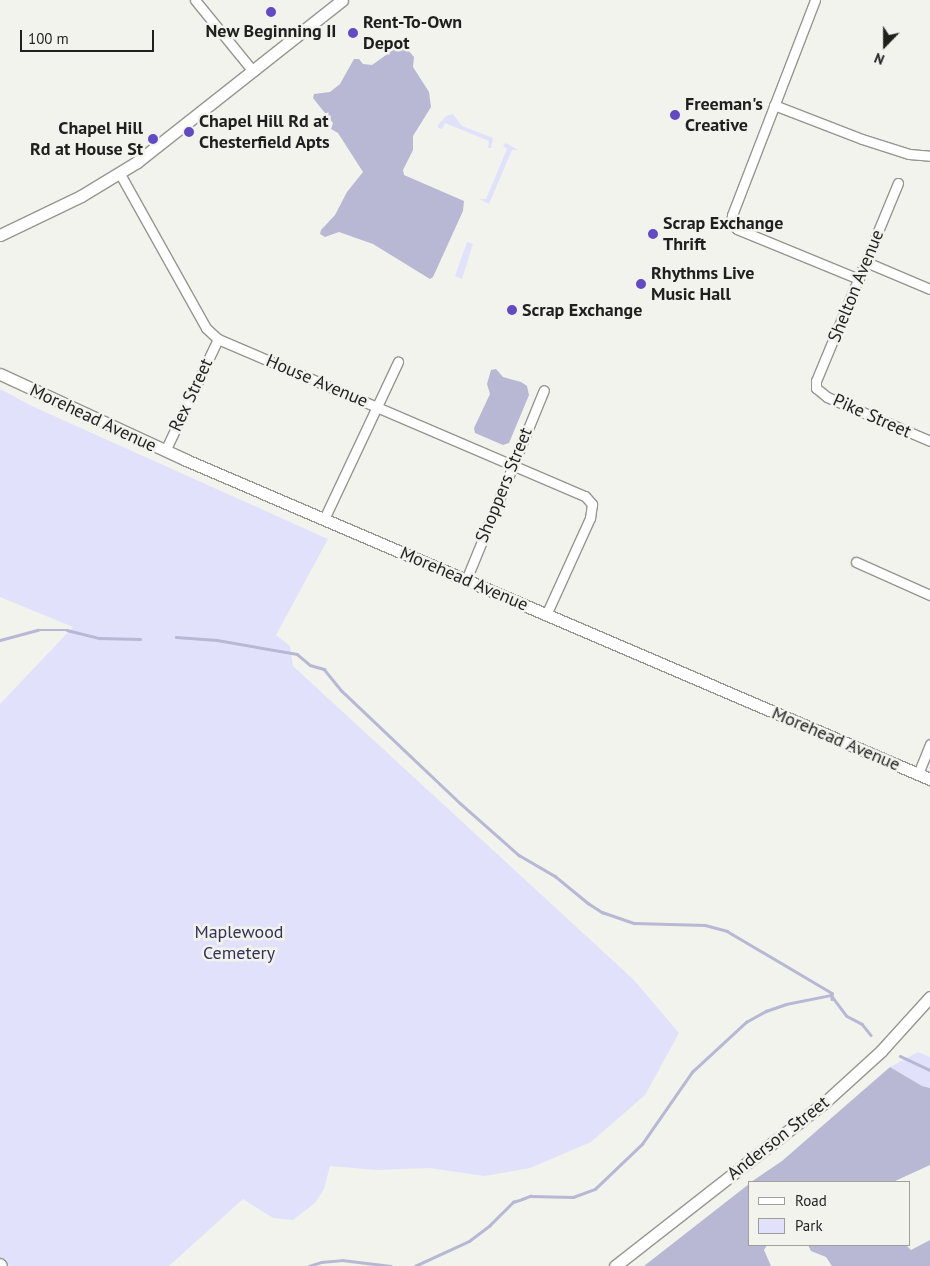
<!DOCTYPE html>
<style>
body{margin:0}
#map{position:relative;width:930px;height:1266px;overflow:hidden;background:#f2f3ed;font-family:"PT Sans",sans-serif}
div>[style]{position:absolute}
.green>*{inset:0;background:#e1e1fc}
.forest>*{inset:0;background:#b8b7d4}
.stream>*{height:2.5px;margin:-1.25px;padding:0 1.25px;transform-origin:1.25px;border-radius:1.25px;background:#b8b8d4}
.roads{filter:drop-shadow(1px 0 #969691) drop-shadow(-1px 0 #969691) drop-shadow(0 1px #969691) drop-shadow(0 -1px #969691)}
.minor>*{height:9px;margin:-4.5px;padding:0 4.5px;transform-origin:4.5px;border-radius:4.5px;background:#fff}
.tertiary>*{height:11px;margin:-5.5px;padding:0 5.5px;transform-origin:5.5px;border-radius:5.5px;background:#fff}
.secondary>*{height:12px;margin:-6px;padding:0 6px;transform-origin:6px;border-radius:6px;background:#fff}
.dots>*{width:14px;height:14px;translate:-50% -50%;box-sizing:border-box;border:2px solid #f2f3ed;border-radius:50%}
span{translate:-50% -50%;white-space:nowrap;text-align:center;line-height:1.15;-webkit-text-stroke:5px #f2f3ed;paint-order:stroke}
.poi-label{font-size:18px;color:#1f201e;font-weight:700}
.left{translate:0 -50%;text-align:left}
.right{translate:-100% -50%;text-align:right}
.street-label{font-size:18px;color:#1f201e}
.park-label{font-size:18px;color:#35315a}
.legend{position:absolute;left:748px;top:1181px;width:162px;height:65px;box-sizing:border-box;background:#f2f3ed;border:1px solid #9e9f9a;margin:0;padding:6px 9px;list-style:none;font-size:15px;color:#1f201e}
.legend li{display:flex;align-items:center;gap:10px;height:25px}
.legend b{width:25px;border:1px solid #9e9f9a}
.north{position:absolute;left:860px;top:20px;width:50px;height:50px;-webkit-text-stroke:4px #f2f3ed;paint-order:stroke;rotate:202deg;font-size:14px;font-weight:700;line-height:20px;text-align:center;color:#1f201e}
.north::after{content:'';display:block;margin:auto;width:18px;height:22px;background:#1f201e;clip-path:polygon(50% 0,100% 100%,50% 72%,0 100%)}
.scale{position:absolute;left:20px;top:30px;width:134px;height:22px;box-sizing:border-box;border:2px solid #1f201e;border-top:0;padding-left:6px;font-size:15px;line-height:18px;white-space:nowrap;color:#1f201e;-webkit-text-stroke:4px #f2f3ed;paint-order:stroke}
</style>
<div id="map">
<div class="green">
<div style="clip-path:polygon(453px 114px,462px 126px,493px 138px,491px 148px,488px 148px,489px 141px,445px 123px,442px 129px,438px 128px,438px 125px,446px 116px)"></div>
<div style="clip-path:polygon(506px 143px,518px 150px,512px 150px,489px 204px,479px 199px,486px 199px,507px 149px,503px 146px)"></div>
<div style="clip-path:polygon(467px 242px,473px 244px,462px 279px,455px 276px)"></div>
<div style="clip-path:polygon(0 389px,34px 407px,328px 539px,276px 635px,290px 646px,293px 666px,634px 980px,679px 1033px,645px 1095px,591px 1142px,530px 1168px,485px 1176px,429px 1168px,376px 1170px,330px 1166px,324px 1189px,315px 1203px,293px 1220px,273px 1218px,243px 1199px,169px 1266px,10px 1266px,0 1259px,0 704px,73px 627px,0 597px)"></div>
<div style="clip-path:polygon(918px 1052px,930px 1057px,930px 1088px,922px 1086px,890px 1067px)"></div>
</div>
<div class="forest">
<div style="clip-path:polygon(396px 48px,406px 48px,414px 57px,413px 67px,429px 92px,431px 107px,413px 136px,413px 150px,403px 170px,404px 175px,464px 201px,463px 211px,433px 277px,430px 279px,373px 244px,339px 232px,325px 237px,320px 234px,321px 230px,335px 215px,347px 192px,363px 172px,338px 133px,331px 129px,333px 123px,313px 98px,314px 94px,330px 92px,340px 84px,354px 59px,359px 59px,363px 64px,372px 65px)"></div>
<div style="clip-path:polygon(496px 369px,503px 377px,521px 382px,527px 386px,529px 395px,509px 443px,503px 445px,475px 433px,474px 428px,490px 394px,487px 384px,491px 370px)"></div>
<div style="clip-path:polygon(890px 1067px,922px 1086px,930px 1088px,930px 1165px,893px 1182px,751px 1182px,782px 1161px)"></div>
<div style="clip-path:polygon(749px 1184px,749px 1245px,767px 1245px,764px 1250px,771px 1266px,644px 1266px)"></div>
<div style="clip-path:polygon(930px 1240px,930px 1266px,832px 1266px,826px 1257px,811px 1251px,808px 1245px,906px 1245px,911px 1250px)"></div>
</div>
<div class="stream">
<div style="left:176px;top:637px;width:41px;rotate:4.2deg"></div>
<div style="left:217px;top:640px;width:81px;rotate:9.9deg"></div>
<div style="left:297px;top:654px;width:17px;rotate:40deg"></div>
<div style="left:310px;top:665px;width:15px;rotate:16deg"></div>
<div style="left:324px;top:669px;width:28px;rotate:51deg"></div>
<div style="left:342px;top:691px;width:163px;rotate:43.5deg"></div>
<div style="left:460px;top:803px;width:79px;rotate:41.4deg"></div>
<div style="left:519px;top:855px;width:42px;rotate:30.3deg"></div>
<div style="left:555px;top:876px;width:43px;rotate:39.3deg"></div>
<div style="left:588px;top:903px;width:17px;rotate:33deg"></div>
<div style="left:602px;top:912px;width:34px;rotate:19deg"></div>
<div style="left:634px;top:923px;width:71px;rotate:1.6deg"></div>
<div style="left:705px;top:925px;width:23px;rotate:15deg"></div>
<div style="left:727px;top:931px;width:122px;rotate:30.6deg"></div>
<div style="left:832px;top:993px;width:6px;rotate:90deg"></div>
<div style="left:0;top:640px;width:39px;rotate:-15deg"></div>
<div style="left:38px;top:630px;width:29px"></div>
<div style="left:67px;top:630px;width:34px;rotate:14deg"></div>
<div style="left:100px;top:638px;width:40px;rotate:1.4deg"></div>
<div style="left:900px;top:1056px;width:33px;rotate:25deg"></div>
<div style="left:309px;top:1266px;width:13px;rotate:-18deg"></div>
<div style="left:321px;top:1262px;width:21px;rotate:-5deg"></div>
<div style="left:342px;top:1260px;width:49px;rotate:7deg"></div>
<div style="left:415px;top:1266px;width:60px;rotate:-24.8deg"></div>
<div style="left:469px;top:1241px;width:26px;rotate:-37deg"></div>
<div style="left:490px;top:1225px;width:33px;rotate:-45deg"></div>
<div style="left:513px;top:1202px;width:9px;rotate:-18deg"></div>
<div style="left:522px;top:1199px;width:9px;rotate:-21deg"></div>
<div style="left:530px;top:1196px;width:43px;rotate:1.3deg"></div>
<div style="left:573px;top:1197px;width:23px;rotate:-20deg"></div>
<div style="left:595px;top:1189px;width:65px;rotate:-43.8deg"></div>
<div style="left:642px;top:1144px;width:88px;rotate:-55.2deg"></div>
<div style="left:692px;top:1072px;width:74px;rotate:-42.8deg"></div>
<div style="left:746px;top:1022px;width:23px;rotate:-29deg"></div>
<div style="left:766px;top:1011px;width:21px;rotate:-19deg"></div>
<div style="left:786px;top:1004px;width:46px;rotate:-11.3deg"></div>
<div style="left:831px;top:995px;width:26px;rotate:53deg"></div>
<div style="left:847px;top:1016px;width:17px;rotate:28deg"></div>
<div style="left:862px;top:1024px;width:14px;rotate:51deg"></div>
</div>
<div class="roads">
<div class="minor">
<div style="left:195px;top:0;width:92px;rotate:50.8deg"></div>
<div style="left:815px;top:0;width:230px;rotate:111.1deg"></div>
<div style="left:732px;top:215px;width:8px;rotate:97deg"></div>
<div style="left:731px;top:223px;width:8px;rotate:45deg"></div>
<div style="left:737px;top:229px;width:132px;rotate:22.3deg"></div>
<div style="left:774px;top:105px;width:94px;rotate:21.1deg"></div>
<div style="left:862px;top:139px;width:49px;rotate:17.7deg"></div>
<div style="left:909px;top:154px;width:21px;rotate:5deg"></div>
<div style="left:120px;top:174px;width:176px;rotate:60.8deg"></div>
<div style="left:206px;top:328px;width:16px;rotate:43deg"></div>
<div style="left:218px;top:339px;width:399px;rotate:23.2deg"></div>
<div style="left:585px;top:496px;width:11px;rotate:49deg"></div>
<div style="left:592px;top:504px;width:14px;rotate:98deg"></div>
<div style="left:590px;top:518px;width:107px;rotate:114.4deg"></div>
<div style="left:898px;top:183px;width:214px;rotate:112.5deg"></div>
<div style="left:816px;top:381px;width:7px;rotate:90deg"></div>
<div style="left:816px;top:388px;width:14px;rotate:39deg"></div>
<div style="left:827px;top:397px;width:112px;rotate:23.1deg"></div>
<div style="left:866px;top:262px;width:69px;rotate:22.9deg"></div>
<div style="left:165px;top:451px;width:124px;rotate:-64.7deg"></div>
<div style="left:324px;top:519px;width:174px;rotate:-64.8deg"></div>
<div style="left:856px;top:562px;width:81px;rotate:24deg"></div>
<div style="left:466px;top:580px;width:205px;rotate:-67.7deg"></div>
<div style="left:918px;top:774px;width:32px;rotate:-68deg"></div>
</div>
<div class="tertiary">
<div style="left:0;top:235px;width:90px;rotate:-25.7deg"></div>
<div style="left:81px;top:196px;width:66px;rotate:-31.3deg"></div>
<div style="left:137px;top:162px;width:261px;rotate:-38.3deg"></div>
<div style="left:0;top:374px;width:205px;rotate:24.8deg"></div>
<div style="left:186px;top:460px;width:810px;rotate:23.21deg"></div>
<div style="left:615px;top:1266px;width:266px;rotate:-38deg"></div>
<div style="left:825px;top:1102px;width:76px;rotate:-42.3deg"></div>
<div style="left:881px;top:1051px;width:73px;rotate:-47.8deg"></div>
</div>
<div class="secondary">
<div style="left:0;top:1265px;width:1px;rotate:45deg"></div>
</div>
</div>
<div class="dots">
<div style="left:271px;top:12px;background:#614ac3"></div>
<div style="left:353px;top:33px;background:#614ac3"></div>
<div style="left:675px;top:115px;background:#614ac3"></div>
<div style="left:189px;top:132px;background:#614ac3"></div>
<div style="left:153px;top:139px;background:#614ac3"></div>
<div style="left:653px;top:234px;background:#614ac3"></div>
<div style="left:641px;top:284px;background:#614ac3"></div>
<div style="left:512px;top:310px;background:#614ac3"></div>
</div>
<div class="poi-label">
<span class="left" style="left:363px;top:33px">Rent-To-Own<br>Depot</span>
<span style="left:271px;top:31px">New Beginning II</span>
<span class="left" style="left:685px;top:115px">Freeman's<br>Creative</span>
<span class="left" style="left:199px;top:132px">Chapel Hill Rd at<br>Chesterfield Apts</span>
<span class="right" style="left:143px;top:139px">Chapel Hill<br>Rd at House St</span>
<span class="left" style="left:663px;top:234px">Scrap Exchange<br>Thrift</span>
<span class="left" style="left:651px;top:284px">Rhythms Live<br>Music Hall</span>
<span class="left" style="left:522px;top:310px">Scrap Exchange</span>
</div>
<div class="street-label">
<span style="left:856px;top:286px;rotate:-68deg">Shelton Avenue</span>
<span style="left:317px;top:381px;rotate:23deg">House Avenue</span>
<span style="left:191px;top:395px;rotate:-65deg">Rex Street</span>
<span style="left:872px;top:416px;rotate:24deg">Pike Street</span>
<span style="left:93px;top:418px;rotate:25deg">Morehead Avenue</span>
<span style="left:504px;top:485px;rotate:-68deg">Shoppers Street</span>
<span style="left:464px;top:579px;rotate:23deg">Morehead Avenue</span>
<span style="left:836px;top:739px;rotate:23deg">Morehead Avenue</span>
<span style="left:778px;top:1138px;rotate:-38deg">Anderson Street</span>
</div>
<div class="park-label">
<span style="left:239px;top:943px">Maplewood<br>Cemetery</span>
</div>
<ul class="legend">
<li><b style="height:6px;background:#fff"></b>Road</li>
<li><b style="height:14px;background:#e1e1fc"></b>Park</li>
</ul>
<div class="north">N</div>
<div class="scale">100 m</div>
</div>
